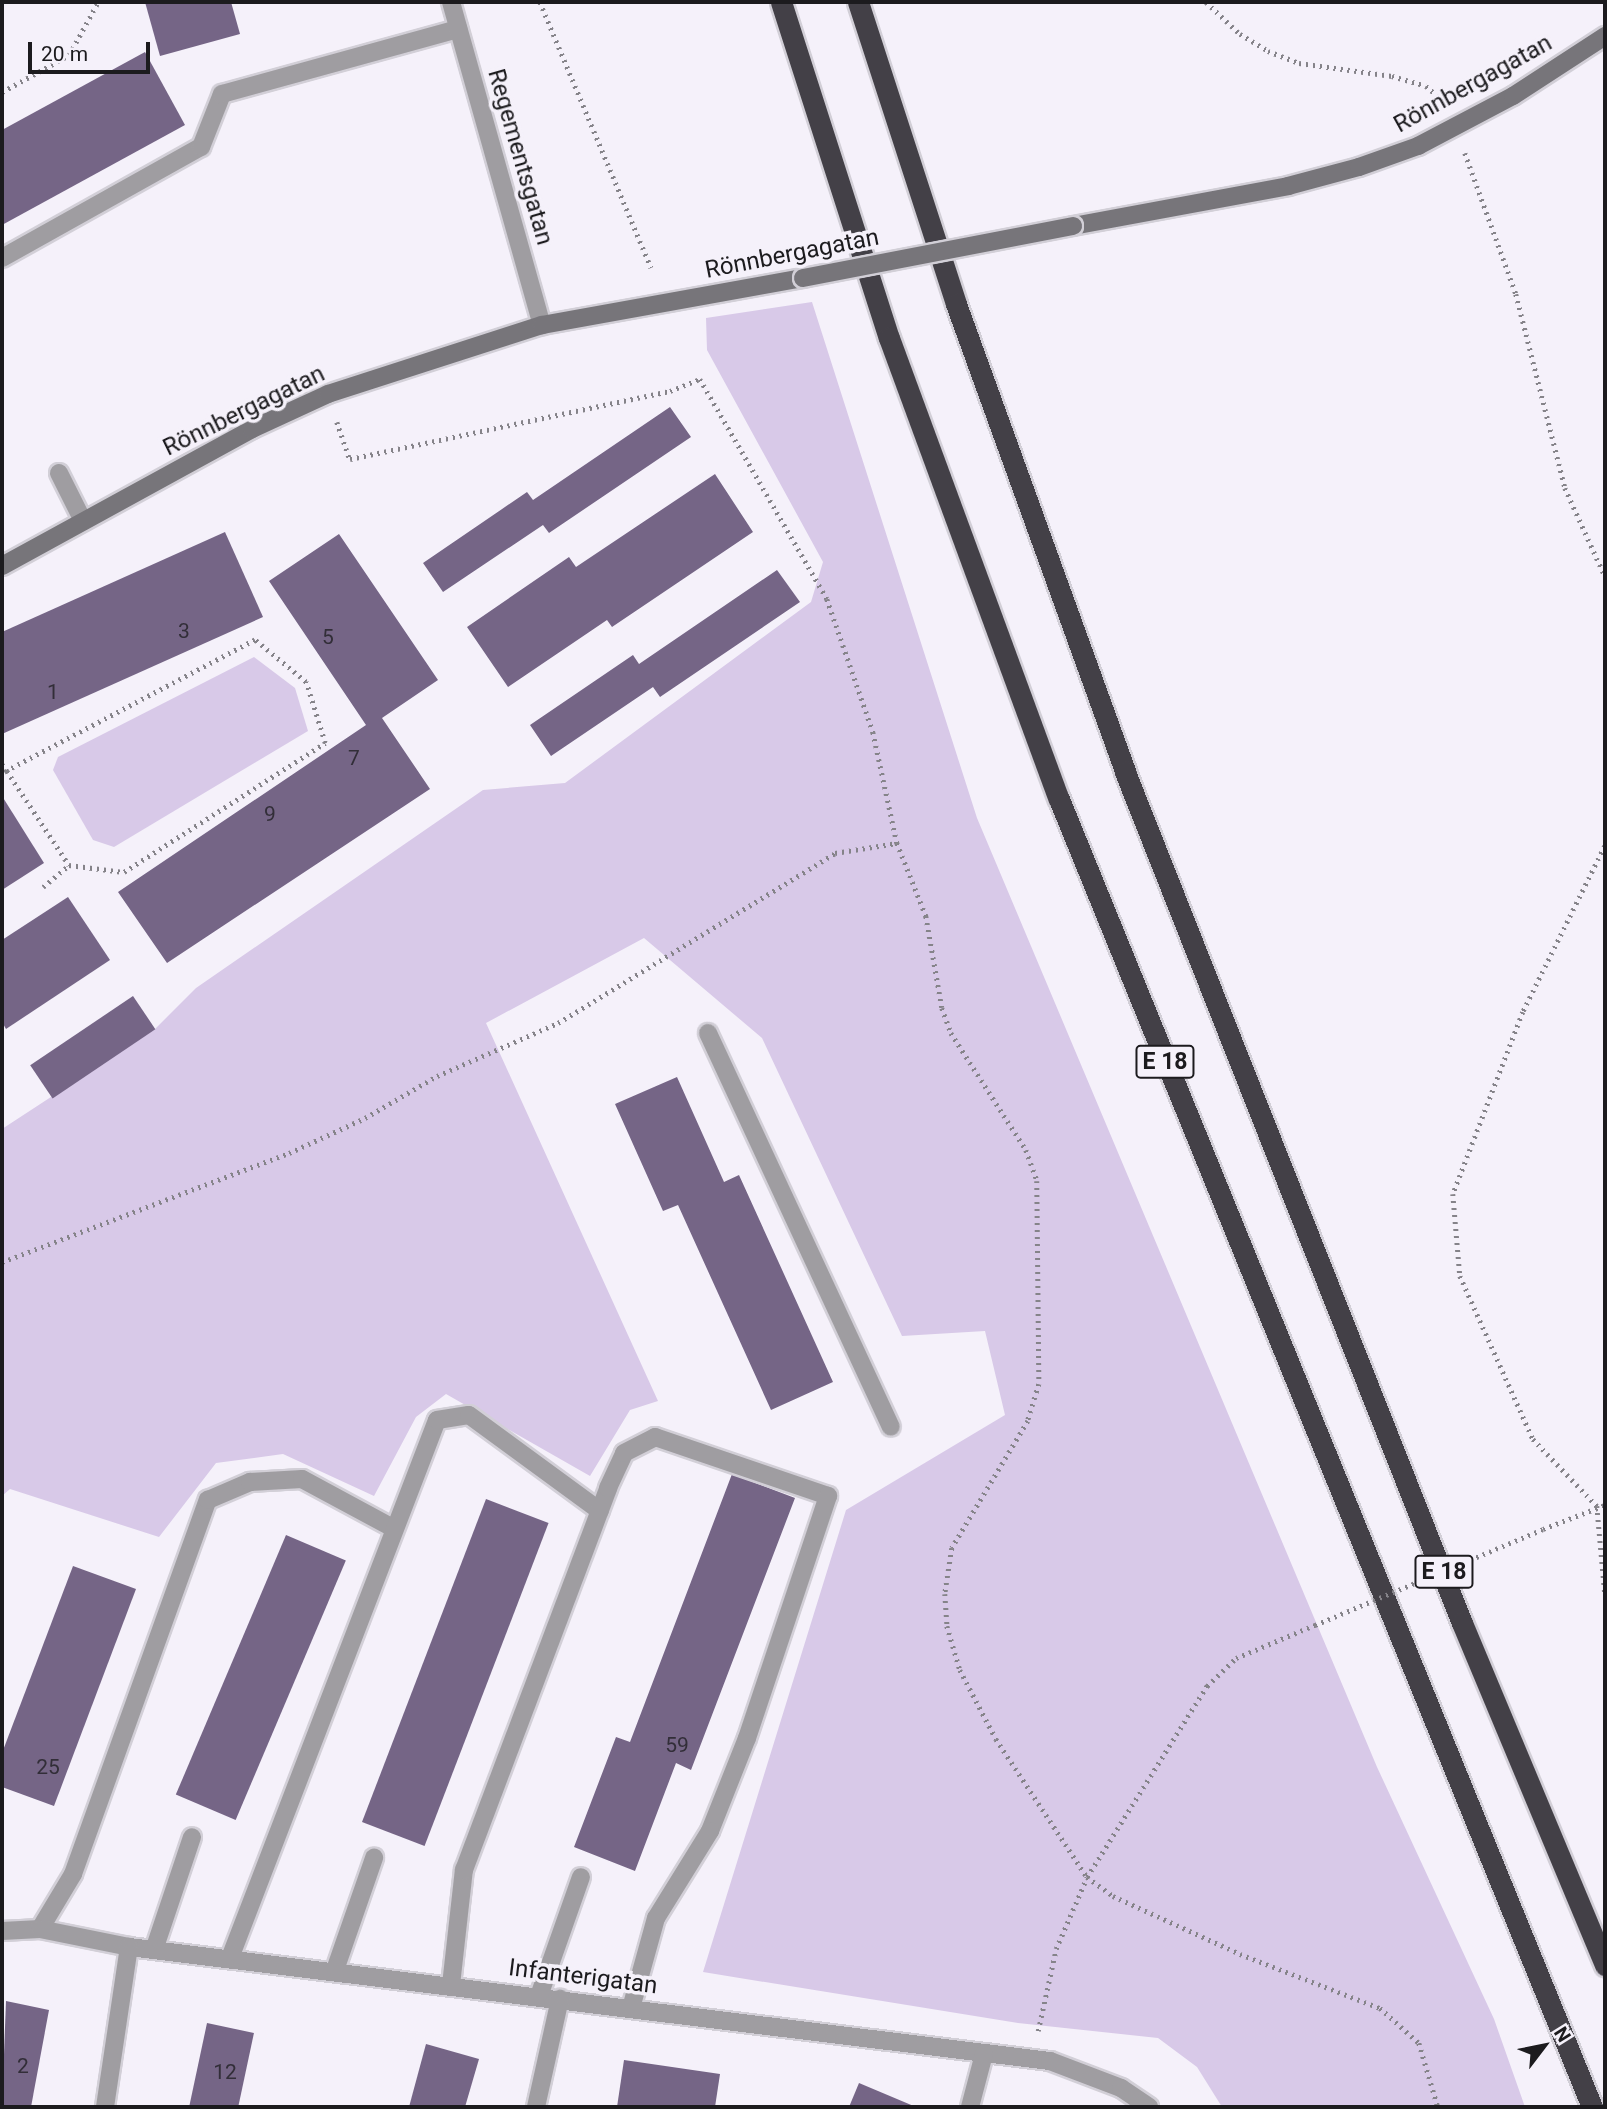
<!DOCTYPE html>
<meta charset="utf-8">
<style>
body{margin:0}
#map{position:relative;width:1607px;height:2109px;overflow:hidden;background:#f5f1fa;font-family:Roboto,sans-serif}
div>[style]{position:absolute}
.green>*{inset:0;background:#d8c9e8}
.building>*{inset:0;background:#756586;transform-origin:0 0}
.path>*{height:4.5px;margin-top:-2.25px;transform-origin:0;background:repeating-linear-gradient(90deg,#858389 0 2px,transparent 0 7px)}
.roads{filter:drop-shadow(2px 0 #d2cfd7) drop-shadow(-2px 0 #d2cfd7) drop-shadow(0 2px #d2cfd7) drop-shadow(0 -2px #d2cfd7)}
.lane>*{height:18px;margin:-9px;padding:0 9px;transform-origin:9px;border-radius:9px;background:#9f9da1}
.street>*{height:18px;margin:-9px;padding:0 9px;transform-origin:9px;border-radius:9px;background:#9f9da1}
.secondary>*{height:18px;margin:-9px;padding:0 9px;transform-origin:9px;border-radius:9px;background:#77757a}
.highway>*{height:21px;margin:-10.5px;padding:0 10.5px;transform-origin:10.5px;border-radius:10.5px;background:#434047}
.path-bridge>*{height:4.5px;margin-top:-2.25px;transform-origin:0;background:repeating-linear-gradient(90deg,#858389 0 2px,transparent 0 7px)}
.bridges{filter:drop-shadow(2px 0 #d2cfd7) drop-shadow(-2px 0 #d2cfd7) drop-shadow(0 2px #d2cfd7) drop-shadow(0 -2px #d2cfd7)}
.secondary-bridge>*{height:18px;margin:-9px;padding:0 9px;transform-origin:9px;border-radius:9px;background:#77757a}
span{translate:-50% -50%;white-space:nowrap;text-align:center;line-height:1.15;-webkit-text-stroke:7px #f5f1fa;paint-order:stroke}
.number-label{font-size:21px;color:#322e38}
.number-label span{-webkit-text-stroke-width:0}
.shield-label span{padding:2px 5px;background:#f5f1fa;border:2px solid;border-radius:5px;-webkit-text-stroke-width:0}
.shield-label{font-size:23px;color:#1c1b1e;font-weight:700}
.street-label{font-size:24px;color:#1c1b1e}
.frame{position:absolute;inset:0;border:4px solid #1c1b1e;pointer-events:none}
.north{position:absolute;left:1509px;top:2011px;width:70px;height:70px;-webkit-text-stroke:5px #f5f1fa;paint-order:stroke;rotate:58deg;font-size:19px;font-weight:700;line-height:28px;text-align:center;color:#1c1b1e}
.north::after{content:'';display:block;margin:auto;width:24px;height:32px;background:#1c1b1e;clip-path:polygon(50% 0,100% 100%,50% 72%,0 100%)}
.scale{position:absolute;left:28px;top:42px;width:122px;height:32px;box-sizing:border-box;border:4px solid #1c1b1e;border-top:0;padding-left:9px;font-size:21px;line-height:24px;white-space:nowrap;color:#1c1b1e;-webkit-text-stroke:5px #f5f1fa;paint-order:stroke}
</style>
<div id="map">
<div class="green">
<div style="clip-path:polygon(812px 302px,977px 818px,1377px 1767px,1494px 2019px,1525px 2107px,1222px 2107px,1197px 2067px,1158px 2038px,1018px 2023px,703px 1972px,846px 1510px,1005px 1415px,985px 1331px,902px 1336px,762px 1038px,644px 938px,486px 1023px,658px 1401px,630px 1410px,590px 1476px,446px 1394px,416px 1417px,374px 1496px,283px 1454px,216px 1463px,159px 1537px,10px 1489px,2px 1496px,2px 1129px,155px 1029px,196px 988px,483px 790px,565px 783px,811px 602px,823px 562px,707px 350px,706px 318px)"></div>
<div style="clip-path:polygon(254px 657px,295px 688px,308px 731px,114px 847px,93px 840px,53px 770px,58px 757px)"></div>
</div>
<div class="building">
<div style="clip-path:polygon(145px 2px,231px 2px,240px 34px,160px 56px)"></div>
<div style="clip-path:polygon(145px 52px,185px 125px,2px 225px,2px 130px)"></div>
<div style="clip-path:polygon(670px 407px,691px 437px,549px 533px,543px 525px,443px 592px,423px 563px,527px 492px,533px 500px)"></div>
<div style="clip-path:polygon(715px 474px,753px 532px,612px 627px,607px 620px,508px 687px,467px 627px,569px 557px,576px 567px)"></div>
<div style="clip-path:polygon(225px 532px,263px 617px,2px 734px,2px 632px)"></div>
<div style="clip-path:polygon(339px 534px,438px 680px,382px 718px,430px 789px,167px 963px,118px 892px,366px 725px,269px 581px)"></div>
<div style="clip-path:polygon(777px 570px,800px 602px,660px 697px,653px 687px,551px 756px,530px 725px,633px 655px,639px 664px)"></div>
<div style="clip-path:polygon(2px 796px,44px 863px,2px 890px)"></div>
<div style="clip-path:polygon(68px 897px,110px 960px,6px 1029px,2px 1022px,2px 940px)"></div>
<div style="left:133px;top:996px;width:40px;height:124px;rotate:56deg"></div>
<div style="clip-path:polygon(677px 1077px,724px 1182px,739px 1175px,833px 1382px,771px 1410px,678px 1205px,663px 1211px,615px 1104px)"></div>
<div style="clip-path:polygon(732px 1474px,795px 1498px,691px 1770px,676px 1763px,635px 1871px,574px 1847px,616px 1737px,630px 1742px)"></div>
<div style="left:486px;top:1499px;width:67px;height:346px;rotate:21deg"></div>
<div style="left:286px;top:1535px;width:65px;height:282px;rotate:23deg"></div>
<div style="clip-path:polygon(73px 1566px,136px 1589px,54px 1806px,2px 1787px,2px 1753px)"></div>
<div style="clip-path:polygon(6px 2001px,49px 2010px,31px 2107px,2px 2107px)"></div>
<div style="left:207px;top:2023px;width:48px;height:86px;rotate:12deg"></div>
<div style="clip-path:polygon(426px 2044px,479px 2059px,465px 2107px,409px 2107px)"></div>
<div style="clip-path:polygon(624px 2060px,720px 2074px,715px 2107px,617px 2107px)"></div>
<div style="clip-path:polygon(859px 2083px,916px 2107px,849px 2107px)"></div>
</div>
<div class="path">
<div style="left:540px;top:2px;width:288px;rotate:67.3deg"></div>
<div style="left:1206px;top:2px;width:47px;rotate:43.3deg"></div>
<div style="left:1240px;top:34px;width:33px;rotate:31deg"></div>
<div style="left:1268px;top:51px;width:33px;rotate:21deg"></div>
<div style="left:1299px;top:63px;width:94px;rotate:8deg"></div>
<div style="left:1392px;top:76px;width:35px;rotate:16deg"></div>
<div style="left:1426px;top:86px;width:21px;rotate:41deg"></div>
<div style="left:2px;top:92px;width:77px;rotate:-28.9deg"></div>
<div style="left:69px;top:55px;width:60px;rotate:-61.3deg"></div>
<div style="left:1465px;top:153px;width:150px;rotate:70.1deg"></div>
<div style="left:1516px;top:294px;width:200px;rotate:75.8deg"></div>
<div style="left:1565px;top:488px;width:97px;rotate:65.6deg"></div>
<div style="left:337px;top:422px;width:39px;rotate:71deg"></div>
<div style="left:350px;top:459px;width:327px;rotate:-12deg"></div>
<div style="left:670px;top:391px;width:32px;rotate:-22deg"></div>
<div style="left:700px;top:379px;width:254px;rotate:60deg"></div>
<div style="left:827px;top:599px;width:141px;rotate:70.9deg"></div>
<div style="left:873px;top:732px;width:114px;rotate:77.8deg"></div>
<div style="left:897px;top:843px;width:79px;rotate:68.3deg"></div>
<div style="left:926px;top:916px;width:93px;rotate:80.1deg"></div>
<div style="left:942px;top:1008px;width:27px;rotate:70deg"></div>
<div style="left:951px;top:1033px;width:139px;rotate:57.3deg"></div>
<div style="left:1026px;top:1150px;width:33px;rotate:70deg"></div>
<div style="left:1037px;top:1181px;width:203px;rotate:89.4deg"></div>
<div style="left:1039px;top:1384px;width:39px;rotate:107deg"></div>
<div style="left:1028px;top:1421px;width:148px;rotate:120.9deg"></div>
<div style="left:952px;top:1548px;width:47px;rotate:98.7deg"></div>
<div style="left:945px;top:1594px;width:32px;rotate:86deg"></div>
<div style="left:947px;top:1626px;width:46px;rotate:73.5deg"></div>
<div style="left:960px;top:1670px;width:78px;rotate:62.4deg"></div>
<div style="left:996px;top:1739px;width:165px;rotate:56.6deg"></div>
<div style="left:1087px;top:1877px;width:32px;rotate:36deg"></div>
<div style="left:1113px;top:1896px;width:140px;rotate:24.5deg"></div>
<div style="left:1240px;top:1954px;width:150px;rotate:21.1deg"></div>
<div style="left:1380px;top:2008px;width:52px;rotate:41.9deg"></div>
<div style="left:1419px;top:2043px;width:67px;rotate:73.5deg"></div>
<div style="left:2px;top:764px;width:9px;rotate:54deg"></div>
<div style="left:7px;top:771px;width:113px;rotate:56.6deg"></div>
<div style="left:69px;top:865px;width:55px;rotate:7.3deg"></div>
<div style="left:124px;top:872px;width:239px;rotate:-32.7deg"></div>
<div style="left:325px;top:743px;width:64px;rotate:-107.3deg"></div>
<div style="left:306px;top:682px;width:66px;rotate:-140.5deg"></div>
<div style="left:255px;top:640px;width:280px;rotate:152.2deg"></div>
<div style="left:7px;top:771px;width:6px;rotate:149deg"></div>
<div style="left:1605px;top:846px;width:185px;rotate:116.3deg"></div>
<div style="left:1523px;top:1012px;width:195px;rotate:111deg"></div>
<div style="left:1453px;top:1194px;width:82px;rotate:85.1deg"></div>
<div style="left:1460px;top:1276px;width:179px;rotate:65.9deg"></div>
<div style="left:1533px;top:1439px;width:93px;rotate:46.3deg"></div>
<div style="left:1597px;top:1506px;width:88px;rotate:84.8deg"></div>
<div style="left:43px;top:887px;width:34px;rotate:-40deg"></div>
<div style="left:2px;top:1262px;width:307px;rotate:-20.8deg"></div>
<div style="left:289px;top:1153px;width:84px;rotate:-24.7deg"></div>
<div style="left:365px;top:1118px;width:83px;rotate:-30.3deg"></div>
<div style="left:437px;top:1076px;width:132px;rotate:-23.7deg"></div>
<div style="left:558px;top:1023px;width:325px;rotate:-31.5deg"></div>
<div style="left:835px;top:853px;width:63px;rotate:-9.2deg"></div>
<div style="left:1543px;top:1529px;width:66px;rotate:-21.2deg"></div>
<div style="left:1038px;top:2031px;width:84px;rotate:-77.6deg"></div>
<div style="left:1056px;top:1949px;width:78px;rotate:-66.7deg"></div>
<div style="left:1087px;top:1877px;width:226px;rotate:-57.9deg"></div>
<div style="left:1207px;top:1686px;width:40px;rotate:-44deg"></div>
<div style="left:1236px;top:1658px;width:86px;rotate:-22.7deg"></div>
</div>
<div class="roads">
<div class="lane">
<div style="left:2px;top:258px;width:228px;rotate:-29.2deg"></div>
<div style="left:201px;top:147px;width:57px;rotate:-68.4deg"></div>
<div style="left:222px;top:94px;width:245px;rotate:-15.4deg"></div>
<div style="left:59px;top:473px;width:54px;rotate:63.4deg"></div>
<div style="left:708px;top:1033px;width:434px;rotate:65.1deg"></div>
<div style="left:40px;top:1929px;width:64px;rotate:-59deg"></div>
<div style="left:73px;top:1874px;width:398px;rotate:-70.2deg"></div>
<div style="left:208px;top:1500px;width:46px;rotate:-23.2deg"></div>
<div style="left:250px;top:1482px;width:52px;rotate:-3.3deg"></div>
<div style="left:302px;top:1479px;width:103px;rotate:28.3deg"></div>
<div style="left:154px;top:1950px;width:119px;rotate:-71.4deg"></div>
<div style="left:230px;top:1958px;width:576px;rotate:-68.96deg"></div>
<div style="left:437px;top:1420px;width:32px;rotate:-9deg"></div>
<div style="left:469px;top:1415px;width:162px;rotate:36.2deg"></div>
<div style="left:335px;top:1970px;width:119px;rotate:-70.8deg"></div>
<div style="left:451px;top:1985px;width:116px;rotate:-83.6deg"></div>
<div style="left:464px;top:1870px;width:408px;rotate:-69.3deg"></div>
<div style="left:608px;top:1488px;width:38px;rotate:-65deg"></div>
<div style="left:624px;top:1453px;width:35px;rotate:-27deg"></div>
<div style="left:655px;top:1437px;width:183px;rotate:18.8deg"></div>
<div style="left:828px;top:1496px;width:255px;rotate:108.5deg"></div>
<div style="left:747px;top:1738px;width:100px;rotate:111.7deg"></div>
<div style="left:710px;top:1831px;width:102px;rotate:121.8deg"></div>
<div style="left:656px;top:1918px;width:93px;rotate:105.5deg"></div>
<div style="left:539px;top:1996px;width:126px;rotate:-70.6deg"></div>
</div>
<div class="street">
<div style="left:451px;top:2px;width:336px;rotate:74.3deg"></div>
<div style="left:2px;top:1931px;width:38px;rotate:-3deg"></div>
<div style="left:40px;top:1929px;width:91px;rotate:11.4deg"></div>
<div style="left:129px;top:1947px;width:928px;rotate:7.06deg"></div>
<div style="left:1050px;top:2061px;width:76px;rotate:20.8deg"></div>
<div style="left:1121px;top:2088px;width:34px;rotate:34deg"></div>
<div style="left:105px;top:2107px;width:162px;rotate:-81.5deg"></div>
<div style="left:536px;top:2107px;width:111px;rotate:-77.5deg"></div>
<div style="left:970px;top:2107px;width:55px;rotate:-75.2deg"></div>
</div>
<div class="secondary">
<div style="left:1073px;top:226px;width:219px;rotate:-10.5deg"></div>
<div style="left:1288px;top:186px;width:73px;rotate:-15deg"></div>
<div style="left:1359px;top:167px;width:63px;rotate:-19.6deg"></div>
<div style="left:1418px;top:146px;width:107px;rotate:-27.8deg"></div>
<div style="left:1513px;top:96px;width:110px;rotate:-33.1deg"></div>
<div style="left:2px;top:566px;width:285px;rotate:-28.7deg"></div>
<div style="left:252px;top:429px;width:84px;rotate:-24.7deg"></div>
<div style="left:328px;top:394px;width:225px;rotate:-17.9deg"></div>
<div style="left:542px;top:325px;width:265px;rotate:-10.2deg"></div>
</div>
<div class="highway">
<div style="left:781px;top:2px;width:353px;rotate:72.2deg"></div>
<div style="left:889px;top:338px;width:491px;rotate:69.8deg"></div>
<div style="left:1059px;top:799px;width:1412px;rotate:67.83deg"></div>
<div style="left:858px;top:2px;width:318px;rotate:72deg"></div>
<div style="left:956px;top:304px;width:498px;rotate:70.1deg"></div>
<div style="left:1125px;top:772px;width:915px;rotate:68.4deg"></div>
<div style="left:1462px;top:1623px;width:371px;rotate:67.3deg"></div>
</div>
</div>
<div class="path-bridge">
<div style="left:1315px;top:1625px;width:247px;rotate:-22.8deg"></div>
</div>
<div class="bridges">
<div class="secondary-bridge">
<div style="left:803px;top:278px;width:275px;rotate:-10.9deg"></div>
</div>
</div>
<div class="number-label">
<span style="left:184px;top:631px">3</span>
<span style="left:328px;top:637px">5</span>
<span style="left:53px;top:692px">1</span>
<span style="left:354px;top:758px">7</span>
<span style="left:270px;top:814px">9</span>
<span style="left:677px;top:1745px">59</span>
<span style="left:48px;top:1767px">25</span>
<span style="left:23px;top:2066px">2</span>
<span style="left:225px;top:2072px">12</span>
</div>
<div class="shield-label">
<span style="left:1165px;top:1062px">E 18</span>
<span style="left:1444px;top:1572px">E 18</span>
</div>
<div class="street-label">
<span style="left:1473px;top:84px;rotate:-29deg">Rönnbergagatan</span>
<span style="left:520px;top:157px;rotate:74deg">Regementsgatan</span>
<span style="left:792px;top:254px;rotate:-11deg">Rönnbergagatan</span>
<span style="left:244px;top:411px;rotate:-26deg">Rönnbergagatan</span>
<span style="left:583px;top:1977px;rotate:7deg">Infanterigatan</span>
</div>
<div class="frame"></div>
<div class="north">N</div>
<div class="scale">20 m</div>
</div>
